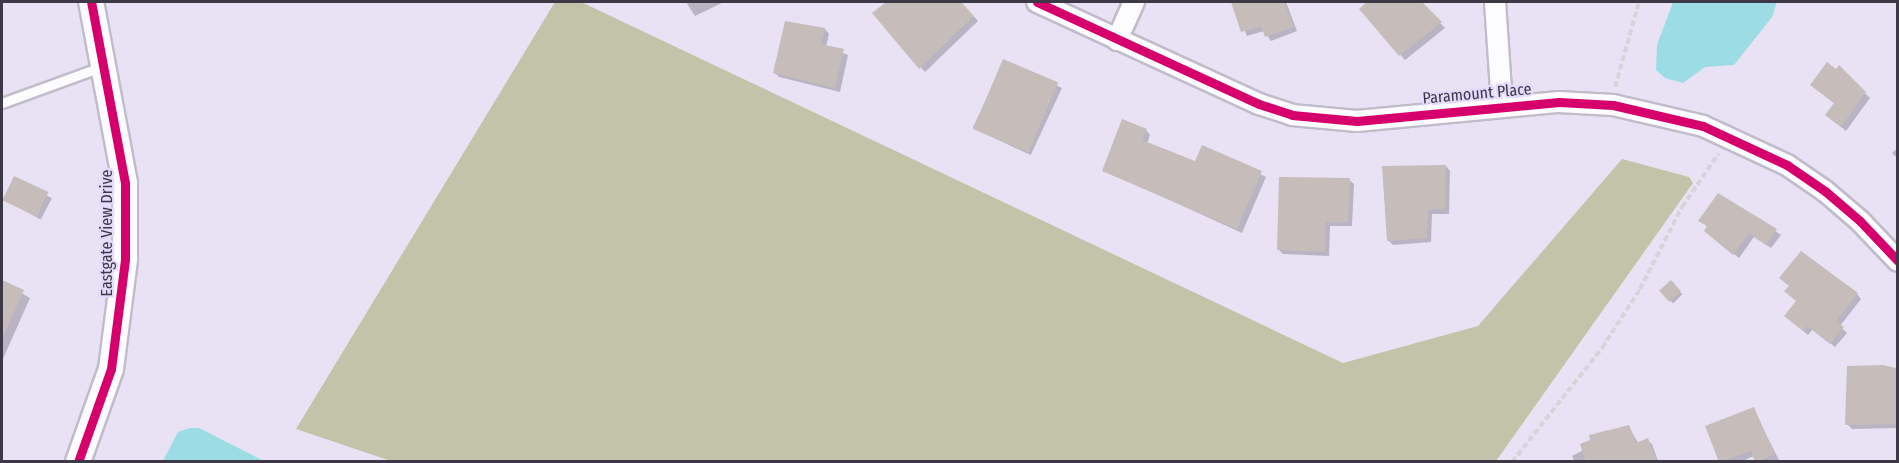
<!DOCTYPE html>
<style>
body{margin:0}
#map{position:relative;width:1899px;height:463px;overflow:hidden;background:#e8e2f4;font-family:"Fira Sans Condensed",sans-serif}
div>[style]{position:absolute}
.forest>*{inset:0;background:#c1c4a8}
.water>*{inset:0;background:#9cdce5}
.shadow>*{inset:0;background:#0003;transform-origin:0 0}
.building>*{inset:0;background:#c6bcb9;transform-origin:0 0}
.path>*{height:4px;margin-top:-2px;transform-origin:0;background:repeating-linear-gradient(90deg,#d5d4d9 0 6px,transparent 0 9px)}
.roads{filter:drop-shadow(2px 0 #c1bcca) drop-shadow(-2px 0 #c1bcca) drop-shadow(0 2px #c1bcca) drop-shadow(0 -2px #c1bcca)}
.service>*{height:9px;margin:-4.5px;padding:0 4.5px;transform-origin:4.5px;border-radius:4.5px;background:#fcfbfd}
.minor>*{height:20px;margin:-10px;padding:0 10px;transform-origin:10px;border-radius:10px;background:#fcfbfd}
.tertiary>*{height:24px;margin:-12px;padding:0 12px;transform-origin:12px;border-radius:12px;background:#fcfbfd}
.cycleway>*{height:9px;margin:-4.5px;padding:0 4.5px;transform-origin:4.5px;border-radius:4.5px;background:#d6006c}
span{translate:-50% -50%;white-space:nowrap;text-align:center;line-height:1.15;-webkit-text-stroke:4.5px #e4dafc;paint-order:stroke}
.street-label{font-size:16px;color:#3c3845}
.frame{position:absolute;inset:0;border:3px solid #3c3845;pointer-events:none}
</style>
<div id="map">
<div class="forest">
<div style="clip-path:polygon(555px 2px,581px 2px,1343px 363px,1478px 326px,1622px 159px,1689px 177px,1693px 183px,1496px 461px,394px 462px,296px 429px)"></div>
</div>
<div class="water">
<div style="clip-path:polygon(1673px 2px,1777px 2px,1772px 17px,1734px 65px,1705px 67px,1683px 83px,1665px 78px,1656px 70px,1657px 45px)"></div>
<div style="clip-path:polygon(190px 428px,199px 428px,264px 461px,163px 461px,178px 432px)"></div>
</div>
<div class="shadow">
<div style="clip-path:polygon(686px 2px,724px 2px,695px 16px)"></div>
<div style="clip-path:polygon(889px 2px,960px 2px,978px 21px,925px 72px,874px 13px)"></div>
<div style="clip-path:polygon(1233px 2px,1286px 2px,1297px 31px,1271px 41px,1264px 31px,1247px 36px)"></div>
<div style="clip-path:polygon(1369px 2px,1420px 2px,1445px 28px,1405px 60px,1361px 9px)"></div>
<div style="clip-path:polygon(825px 29px,829px 34px,826px 47px,848px 55px,840px 92px,779px 77px,775px 73px)"></div>
<div style="left:1004px;top:61px;width:64px;height:74px;rotate:25deg"></div>
<div style="clip-path:polygon(1839px 68px,1870px 98px,1846px 131px,1831px 119px,1835px 104px,1816px 89px)"></div>
<div style="clip-path:polygon(1146px 130px,1150px 135px,1147px 144px,1196px 163px,1203px 147px,1266px 177px,1242px 233px,1104px 170px)"></div>
<div style="clip-path:polygon(1898px 148px,1898px 159px,1892px 153px)"></div>
<div style="clip-path:polygon(1446px 166px,1450px 171px,1449px 214px,1432px 214px,1431px 242px,1393px 245px,1388px 240px)"></div>
<div style="left:14px;top:178px;width:43px;height:24px;rotate:28deg"></div>
<div style="clip-path:polygon(1349px 180px,1354px 184px,1352px 226px,1330px 226px,1329px 256px,1283px 254px,1278px 249px)"></div>
<div style="clip-path:polygon(1718px 195px,1781px 235px,1771px 248px,1754px 237px,1739px 258px,1708px 233px,1708px 227px,1700px 220px)"></div>
<div style="clip-path:polygon(2px 282px,30px 298px,2px 361px)"></div>
<div style="left:1671px;top:283px;width:16px;height:13px;rotate:45deg"></div>
<div style="clip-path:polygon(1857px 294px,1861px 299px,1840px 326px,1847px 333px,1835px 347px,1813px 329px,1808px 335px,1791px 320px)"></div>
<div style="clip-path:polygon(1896px 369px,1898px 428px,1852px 429px,1847px 424px)"></div>
<div style="clip-path:polygon(1753px 409px,1779px 460px,1757px 462px,1754px 456px,1740px 462px,1721px 462px,1707px 427px)"></div>
<div style="clip-path:polygon(1629px 427px,1638px 443px,1647px 440px,1652px 444px,1658px 461px,1575px 462px,1572px 456px)"></div>
</div>
<div class="building">
<div style="clip-path:polygon(886px 2px,961px 2px,974px 16px,919px 69px,872px 13px)"></div>
<div style="clip-path:polygon(1231px 2px,1284px 2px,1294px 27px,1265px 37px,1261px 26px,1241px 32px)"></div>
<div style="clip-path:polygon(1367px 2px,1422px 2px,1442px 22px,1399px 56px,1359px 9px)"></div>
<div style="clip-path:polygon(785px 21px,825px 28px,821px 44px,844px 49px,835px 88px,773px 73px)"></div>
<div style="left:1003px;top:59px;width:60px;height:76px;rotate:23deg"></div>
<div style="clip-path:polygon(1827px 62px,1836px 69px,1839px 65px,1866px 92px,1841px 127px,1825px 115px,1834px 103px,1810px 85px)"></div>
<div style="clip-path:polygon(1122px 119px,1147px 129px,1142px 140px,1195px 161px,1202px 145px,1262px 171px,1237px 229px,1102px 171px)"></div>
<div style="clip-path:polygon(1446px 165px,1445px 209px,1428px 210px,1427px 238px,1387px 241px,1382px 166px)"></div>
<div style="left:14px;top:176px;width:38px;height:27px;rotate:25deg"></div>
<div style="clip-path:polygon(1279px 177px,1350px 178px,1348px 222px,1326px 222px,1325px 252px,1277px 250px)"></div>
<div style="clip-path:polygon(1718px 193px,1777px 229px,1766px 245px,1749px 233px,1733px 255px,1704px 231px,1707px 226px,1698px 221px)"></div>
<div style="clip-path:polygon(1801px 251px,1858px 293px,1836px 321px,1844px 327px,1830px 344px,1807px 326px,1803px 331px,1784px 316px,1796px 301px,1784px 291px,1789px 286px,1779px 278px)"></div>
<div style="clip-path:polygon(2px 280px,24px 290px,2px 339px)"></div>
<div style="left:1671px;top:280px;width:15px;height:16px;rotate:48deg"></div>
<div style="clip-path:polygon(1883px 365px,1896px 368px,1898px 424px,1845px 425px,1847px 366px)"></div>
<div style="clip-path:polygon(1754px 407px,1775px 455px,1755px 462px,1751px 451px,1719px 462px,1705px 426px)"></div>
<div style="clip-path:polygon(1629px 425px,1636px 443px,1648px 438px,1657px 462px,1586px 462px,1580px 444px,1590px 440px,1589px 435px)"></div>
</div>
<div class="path">
<div style="left:1615px;top:87px;width:88px;rotate:-74.2deg"></div>
<div style="left:1512px;top:462px;width:145px;rotate:-51.7deg"></div>
<div style="left:1602px;top:348px;width:70px;rotate:-57.2deg"></div>
<div style="left:1640px;top:289px;width:92px;rotate:-62.9deg"></div>
<div style="left:1682px;top:207px;width:65px;rotate:-55.6deg"></div>
</div>
<div class="roads">
<div class="service">
<div style="left:2px;top:103px;width:105px;rotate:-20deg"></div>
</div>
<div class="minor">
<div style="left:1037px;top:2px;width:244px;rotate:24.7deg"></div>
<div style="left:1259px;top:104px;width:35px;rotate:18deg"></div>
<div style="left:1292px;top:115px;width:65px;rotate:5.3deg"></div>
<div style="left:1357px;top:121px;width:203px;rotate:-5.4deg"></div>
<div style="left:1559px;top:102px;width:54px;rotate:3.2deg"></div>
<div style="left:1613px;top:105px;width:92px;rotate:13.1deg"></div>
<div style="left:1703px;top:126px;width:93px;rotate:24.9deg"></div>
<div style="left:1787px;top:165px;width:46px;rotate:34.4deg"></div>
<div style="left:1825px;top:191px;width:46px;rotate:40.6deg"></div>
<div style="left:1860px;top:221px;width:55px;rotate:46.5deg"></div>
<div style="left:1495px;top:2px;width:103px;rotate:86.1deg"></div>
<div style="left:1117px;top:40px;width:42px;rotate:-65.9deg"></div>
</div>
<div class="tertiary">
<div style="left:78px;top:462px;width:99px;rotate:-70.5deg"></div>
<div style="left:111px;top:369px;width:111px;rotate:-82.7deg"></div>
<div style="left:125px;top:259px;width:76px;rotate:-90deg"></div>
<div style="left:125px;top:183px;width:184px;rotate:-100.6deg"></div>
</div>
</div>
<div class="cycleway">
<div style="left:1037px;top:2px;width:244px;rotate:24.7deg"></div>
<div style="left:1259px;top:104px;width:35px;rotate:18deg"></div>
<div style="left:1292px;top:115px;width:65px;rotate:5.3deg"></div>
<div style="left:1357px;top:121px;width:203px;rotate:-5.4deg"></div>
<div style="left:1559px;top:102px;width:54px;rotate:3.2deg"></div>
<div style="left:1613px;top:105px;width:92px;rotate:13.1deg"></div>
<div style="left:1703px;top:126px;width:93px;rotate:24.9deg"></div>
<div style="left:1787px;top:165px;width:46px;rotate:34.4deg"></div>
<div style="left:1825px;top:191px;width:46px;rotate:40.6deg"></div>
<div style="left:1860px;top:221px;width:55px;rotate:46.5deg"></div>
<div style="left:78px;top:462px;width:99px;rotate:-70.5deg"></div>
<div style="left:111px;top:369px;width:111px;rotate:-82.7deg"></div>
<div style="left:125px;top:259px;width:76px;rotate:-90deg"></div>
<div style="left:125px;top:183px;width:184px;rotate:-100.6deg"></div>
</div>
<div class="street-label">
<span style="left:1477px;top:94px;rotate:-5deg">Paramount Place</span>
<span style="left:107px;top:233px;rotate:-90deg">Eastgate View Drive</span>
</div>
<div class="frame"></div>
</div>
